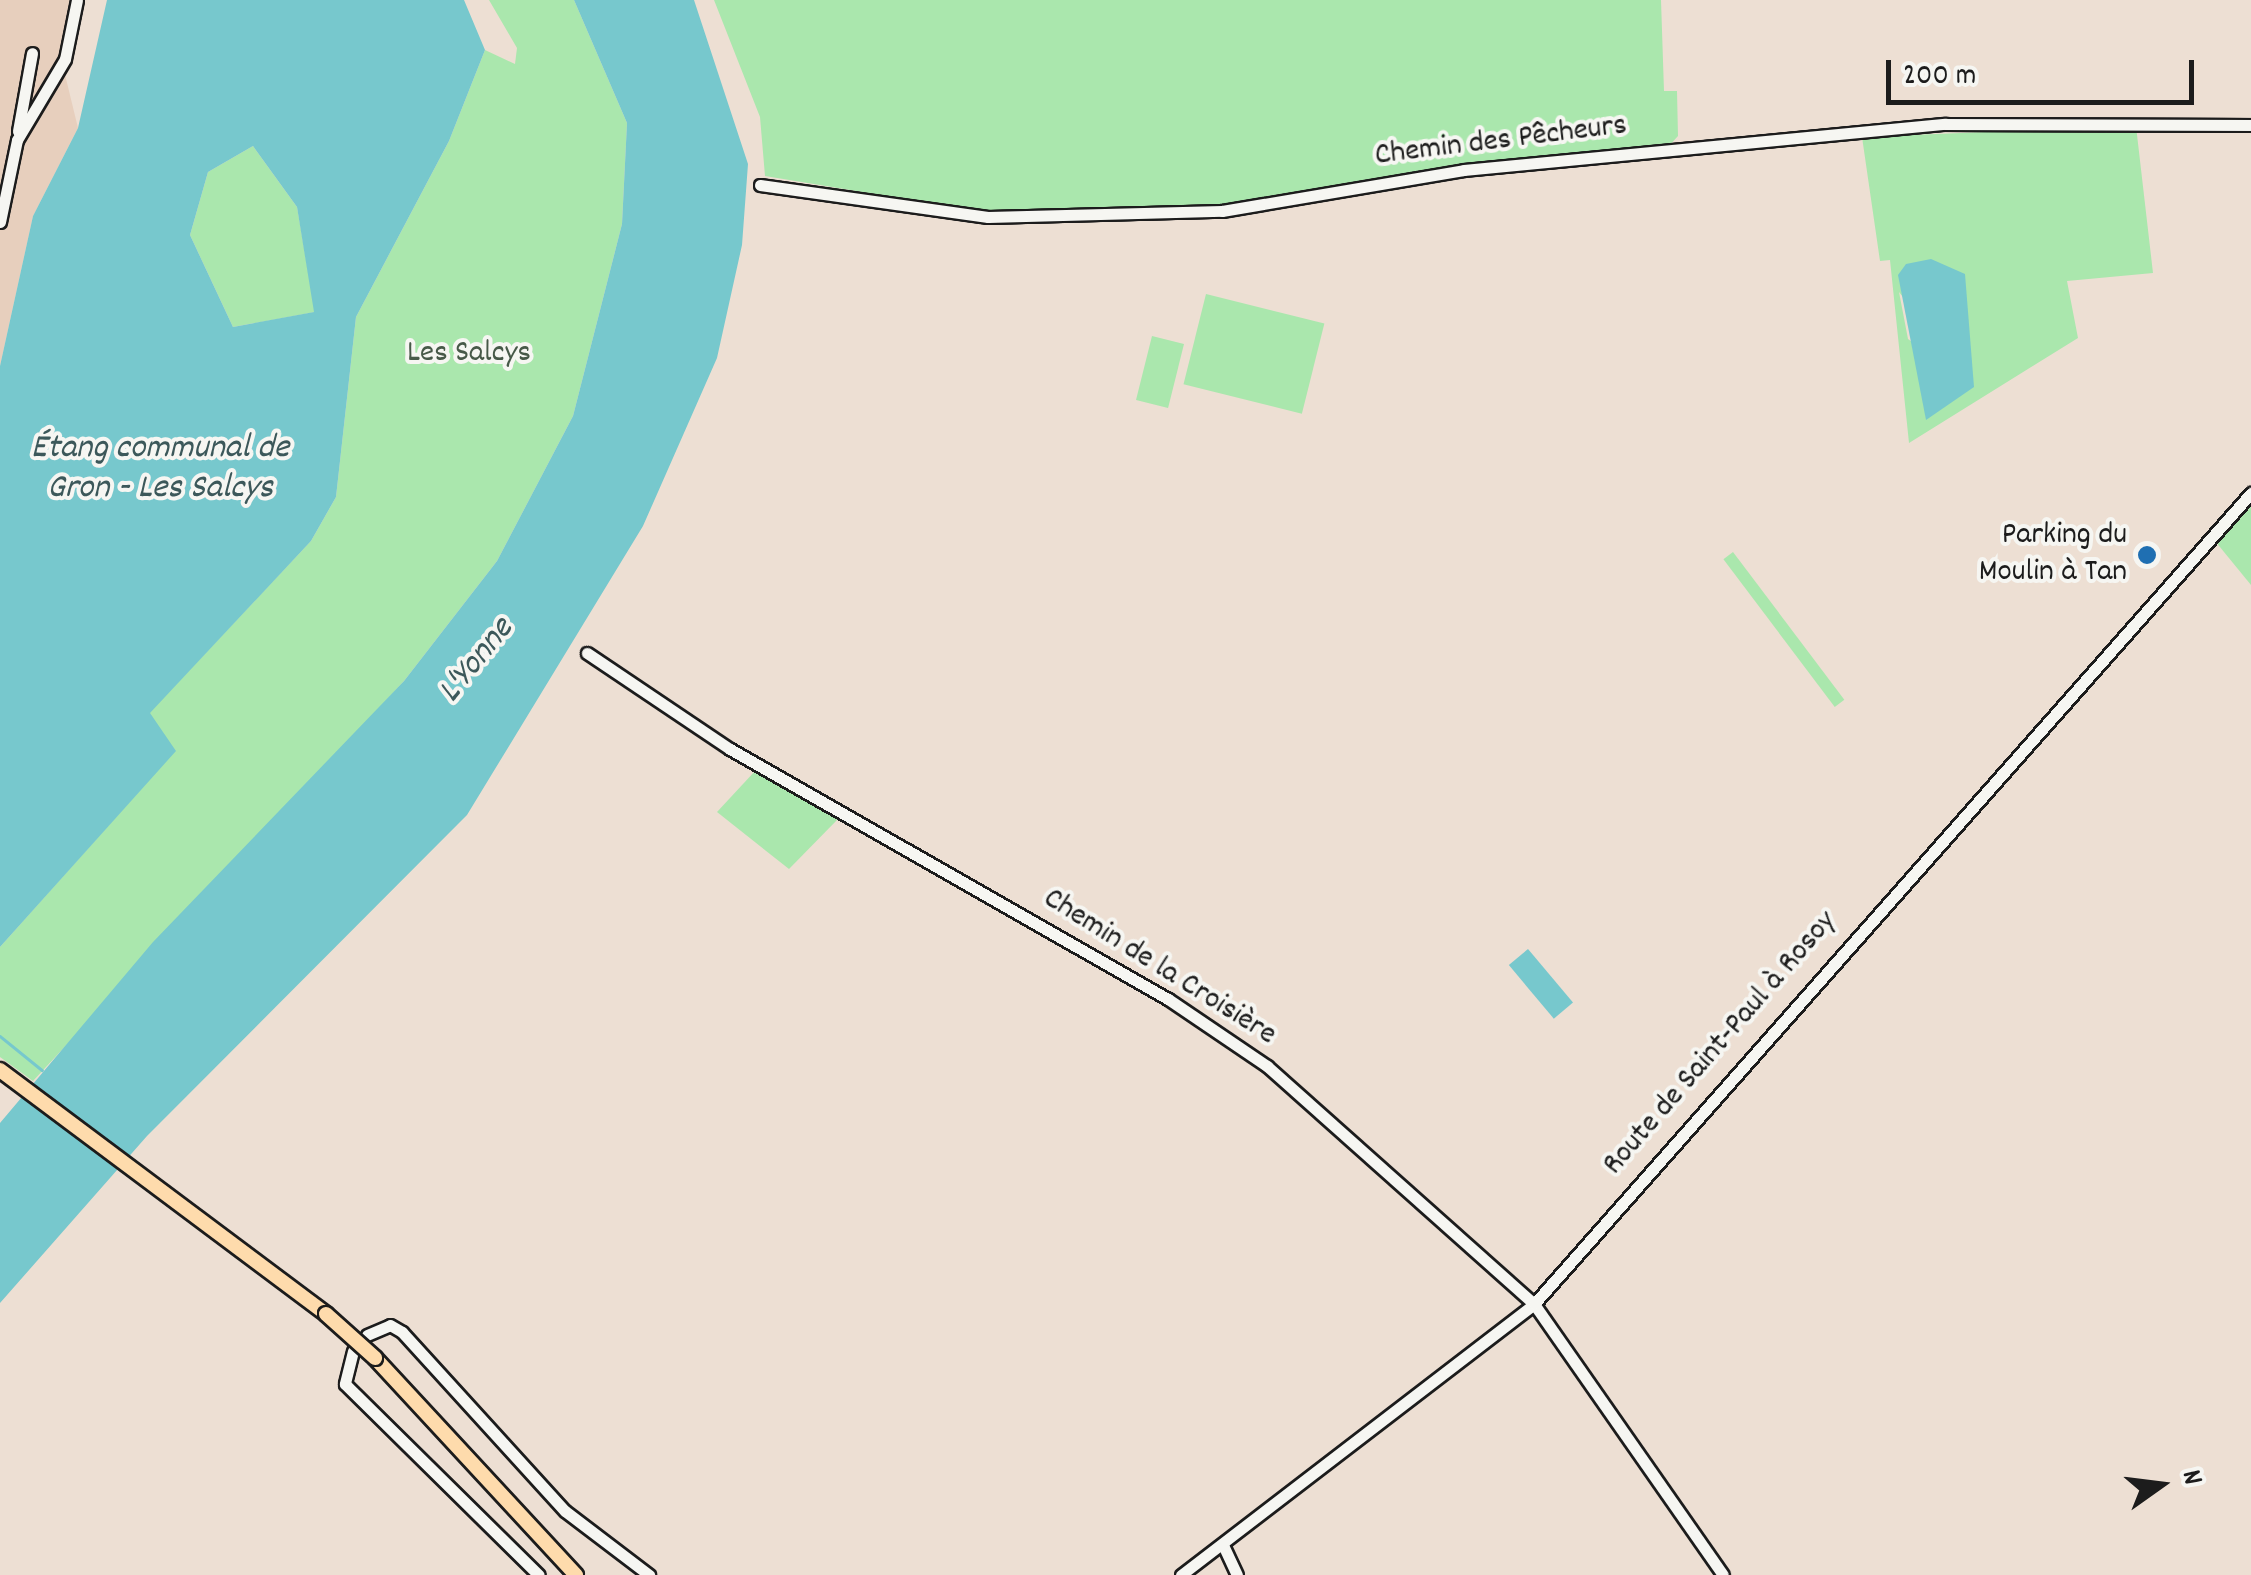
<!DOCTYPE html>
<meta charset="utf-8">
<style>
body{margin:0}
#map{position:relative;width:2251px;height:1575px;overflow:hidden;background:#eddfd3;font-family:Dekko,sans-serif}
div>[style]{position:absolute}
.built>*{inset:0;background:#e7cfbd}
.green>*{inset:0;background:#aae7ad;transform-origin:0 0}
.water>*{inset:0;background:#77c8cd;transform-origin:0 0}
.stream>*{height:2.5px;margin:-1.25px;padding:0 1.25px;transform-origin:1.25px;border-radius:1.25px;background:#77c8cd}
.roads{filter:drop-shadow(2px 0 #1c1c1c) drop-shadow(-2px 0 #1c1c1c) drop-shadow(0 2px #1c1c1c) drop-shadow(0 -2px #1c1c1c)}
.minor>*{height:11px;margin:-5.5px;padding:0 5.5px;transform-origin:5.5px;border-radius:5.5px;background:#f6f6f2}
.major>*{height:14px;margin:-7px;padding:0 7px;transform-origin:7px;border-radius:7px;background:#fedbac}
.bridges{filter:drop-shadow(2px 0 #1c1c1c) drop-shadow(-2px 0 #1c1c1c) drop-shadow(0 2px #1c1c1c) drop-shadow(0 -2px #1c1c1c)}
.major-bridge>*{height:14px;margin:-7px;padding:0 7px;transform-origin:7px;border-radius:7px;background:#fedbac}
.dots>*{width:28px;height:28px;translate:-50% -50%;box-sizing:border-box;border:5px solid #f6f6f2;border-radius:50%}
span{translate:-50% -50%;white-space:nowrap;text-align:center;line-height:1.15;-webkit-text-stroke:8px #f6f6f2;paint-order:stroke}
.street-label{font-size:32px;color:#1c1c1c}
.park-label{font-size:32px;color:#475948}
.poi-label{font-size:32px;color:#1c1c1c}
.right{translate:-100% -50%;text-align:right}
.water-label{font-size:35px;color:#3c585a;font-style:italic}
.north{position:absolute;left:2111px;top:1435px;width:100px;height:100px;-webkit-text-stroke:8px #f6f6f2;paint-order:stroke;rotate:76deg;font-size:28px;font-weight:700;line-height:40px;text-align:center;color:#1c1c1c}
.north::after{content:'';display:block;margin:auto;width:35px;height:45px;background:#1c1c1c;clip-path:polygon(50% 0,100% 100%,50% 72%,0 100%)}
.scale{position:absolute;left:1886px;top:60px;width:308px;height:45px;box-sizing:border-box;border:5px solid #1c1c1c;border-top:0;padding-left:12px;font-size:30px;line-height:35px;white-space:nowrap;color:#1c1c1c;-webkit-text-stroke:8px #f6f6f2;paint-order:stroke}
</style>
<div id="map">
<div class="built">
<div style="clip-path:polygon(0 0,72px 0,61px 58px,78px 128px,33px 216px,0 366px)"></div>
</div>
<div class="green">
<div style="clip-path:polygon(489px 0,574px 0,627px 123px,622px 224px,573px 416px,497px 561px,404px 681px,33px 1081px,0 1057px,0 947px,175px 751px,149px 713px,311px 541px,336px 497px,356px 317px,449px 141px,485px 50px,515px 64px,517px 48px)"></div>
<div style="clip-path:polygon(714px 0,1661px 0,1664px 91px,1677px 91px,1678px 136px,1668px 147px,1249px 205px,990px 213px,765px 176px,760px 117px)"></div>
<div style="clip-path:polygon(evenodd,2136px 126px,2153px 273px,2067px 281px,2078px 338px,1909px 443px,1890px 260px,1880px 261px,1862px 137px,2136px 126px,1899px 292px,1974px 387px,1908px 339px,1899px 292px)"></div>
<div style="clip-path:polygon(253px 146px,297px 207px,315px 312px,233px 327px,190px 235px,208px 172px)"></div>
<div style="left:1206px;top:294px;width:122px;height:93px;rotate:14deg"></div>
<div style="left:1152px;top:336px;width:33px;height:66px;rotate:14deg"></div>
<div style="clip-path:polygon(2251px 500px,2251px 585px,2215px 541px)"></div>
<div style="left:1733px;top:552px;width:185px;height:12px;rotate:53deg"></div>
<div style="clip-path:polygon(756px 770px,839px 818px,789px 869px,717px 812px)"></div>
</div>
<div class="water">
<div style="clip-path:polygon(evenodd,107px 0,464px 0,485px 50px,449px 141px,356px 317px,336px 497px,311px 541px,150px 713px,176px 751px,0 947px,0 366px,33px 216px,78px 128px,107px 0,253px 146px,297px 207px,314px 312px,233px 327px,190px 235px,208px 172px,253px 146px)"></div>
<div style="clip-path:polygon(574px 0,694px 0,748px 164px,742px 245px,717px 358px,643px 526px,467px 815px,147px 1136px,0 1303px,0 1123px,153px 942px,404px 681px,497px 561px,573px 416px,622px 224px,627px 123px)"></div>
<div style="clip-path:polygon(1931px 259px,1965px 274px,1974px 387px,1926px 420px,1898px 275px,1906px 264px)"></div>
<div style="left:1528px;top:949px;width:70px;height:25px;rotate:50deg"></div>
</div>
<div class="stream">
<div style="left:0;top:1036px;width:54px;rotate:39deg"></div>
</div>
<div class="roads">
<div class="minor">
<div style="left:18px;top:131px;width:79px;rotate:-79.8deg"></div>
<div style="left:760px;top:185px;width:230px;rotate:8deg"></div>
<div style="left:988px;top:217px;width:234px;rotate:-1.5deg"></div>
<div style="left:1222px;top:211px;width:245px;rotate:-9.6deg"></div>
<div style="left:1464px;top:170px;width:483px;rotate:-5.5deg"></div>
<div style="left:1945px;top:124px;width:306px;rotate:0.2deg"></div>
<div style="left:0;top:222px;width:84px;rotate:-78.3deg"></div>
<div style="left:17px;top:140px;width:94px;rotate:-59.3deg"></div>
<div style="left:65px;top:59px;width:60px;rotate:-78.5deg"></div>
<div style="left:587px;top:653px;width:172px;rotate:33.9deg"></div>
<div style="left:730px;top:749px;width:504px;rotate:29.72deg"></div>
<div style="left:1168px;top:999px;width:120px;rotate:34.1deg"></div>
<div style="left:1267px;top:1066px;width:358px;rotate:41.7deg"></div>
<div style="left:1534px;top:1304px;width:330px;rotate:55.1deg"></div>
<div style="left:367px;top:1335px;width:25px;rotate:-23deg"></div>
<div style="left:390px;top:1325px;width:14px;rotate:30deg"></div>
<div style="left:402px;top:1332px;width:242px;rotate:47.7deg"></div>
<div style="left:565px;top:1511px;width:106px;rotate:37.3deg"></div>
<div style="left:353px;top:1351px;width:34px;rotate:104deg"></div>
<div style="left:345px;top:1384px;width:272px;rotate:44.6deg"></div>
<div style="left:1223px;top:1545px;width:33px;rotate:65deg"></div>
<div style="left:1181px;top:1575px;width:445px;rotate:-37.5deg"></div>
<div style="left:1534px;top:1304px;width:1083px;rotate:-48.52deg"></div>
</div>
<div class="major">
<div style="left:0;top:1070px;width:407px;rotate:36.8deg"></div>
<div style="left:375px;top:1358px;width:296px;rotate:47.2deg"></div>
</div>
</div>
<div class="bridges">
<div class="major-bridge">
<div style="left:326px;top:1314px;width:66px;rotate:41.9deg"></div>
</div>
</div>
<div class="dots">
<div style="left:2147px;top:555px;background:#1f6fb2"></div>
</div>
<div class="street-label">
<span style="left:1501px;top:142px;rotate:-7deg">Chemin des Pêcheurs</span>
<span style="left:1159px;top:968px;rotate:32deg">Chemin de la Croisière</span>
<span style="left:1721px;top:1044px;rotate:-49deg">Route de Saint-Paul à Rosoy</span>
</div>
<div class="park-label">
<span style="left:469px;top:354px">Les Salcys</span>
</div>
<div class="poi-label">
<span class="right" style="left:2127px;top:555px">Parking du<br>Moulin à Tan</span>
</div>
<div class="water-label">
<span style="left:160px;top:469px">Étang communal de<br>Gron - Les Salcys</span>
<span style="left:477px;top:661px;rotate:-51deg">L'Yonne</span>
</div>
<div class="north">N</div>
<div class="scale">200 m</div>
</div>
